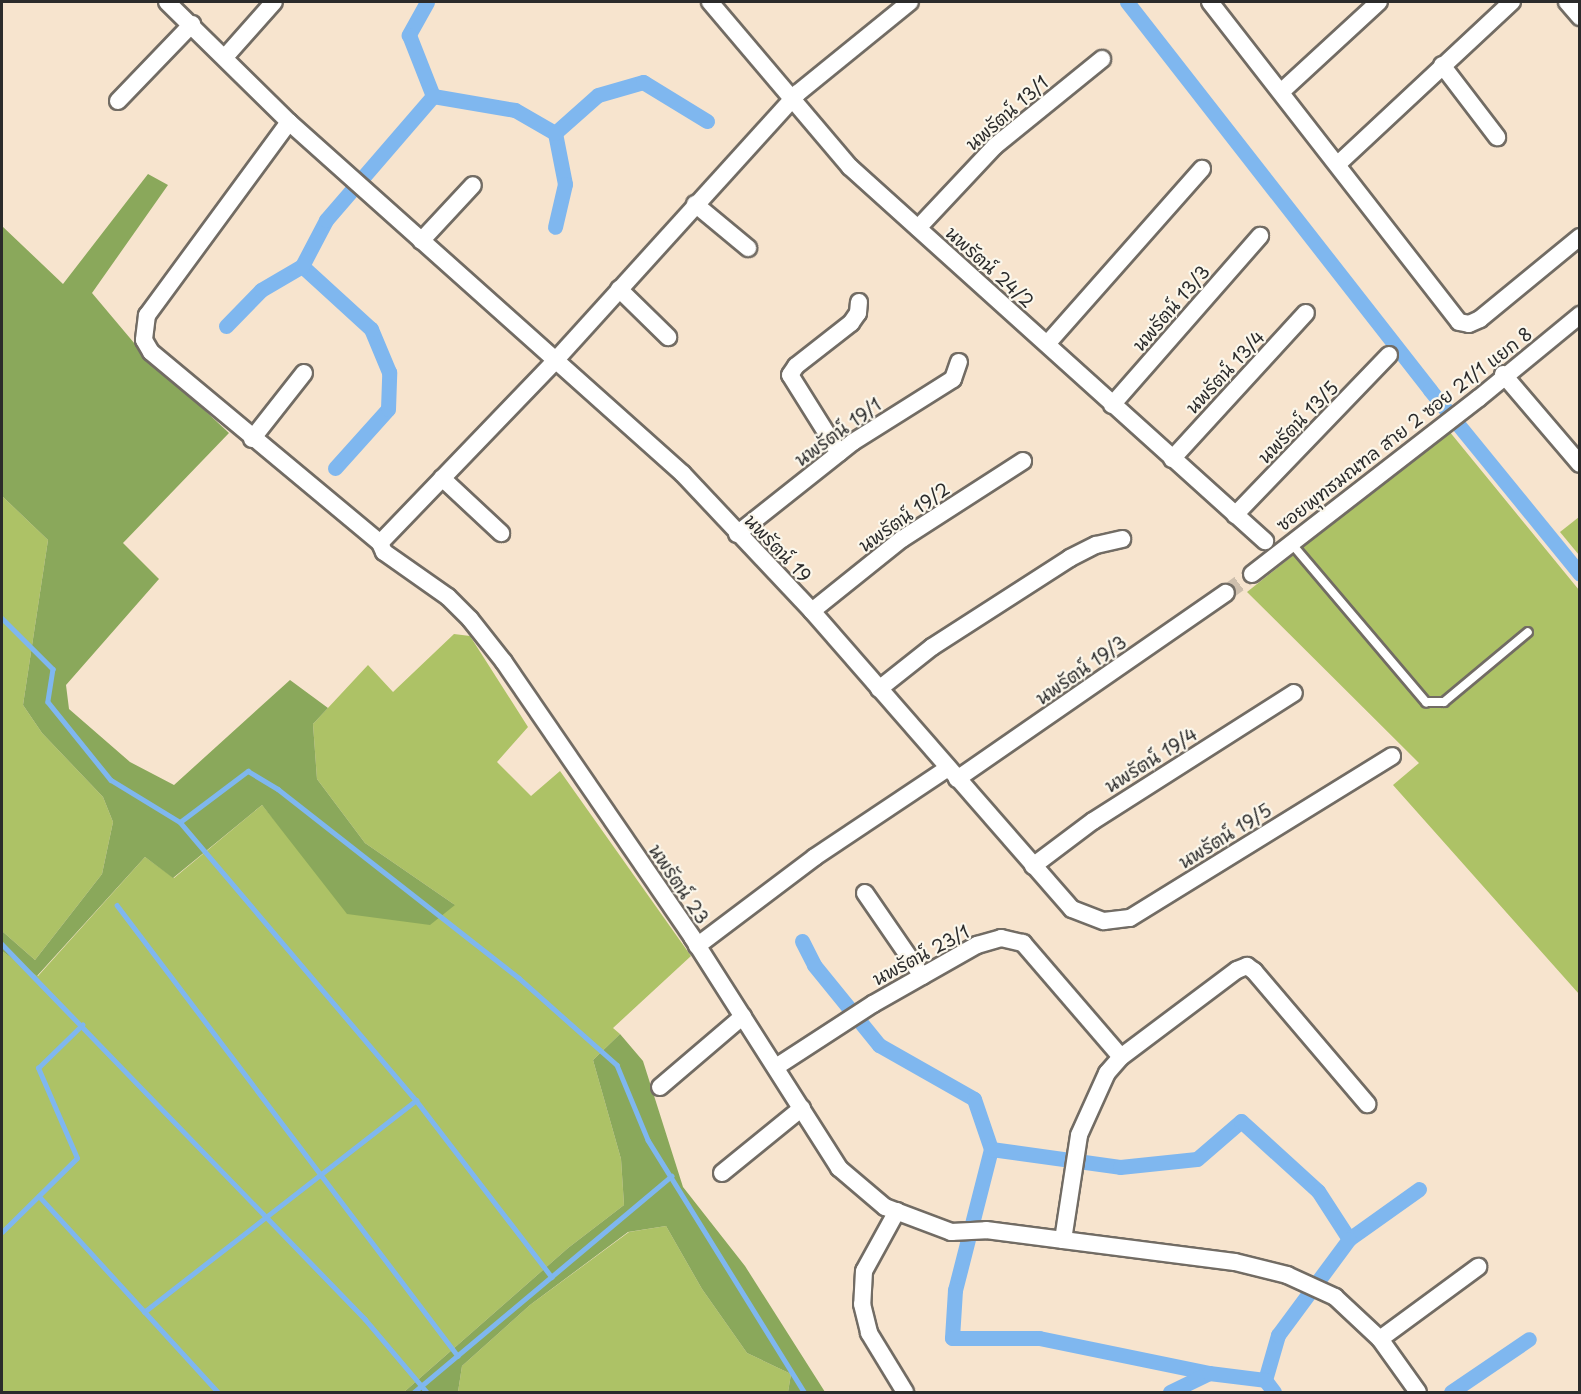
<!DOCTYPE html>
<meta charset="utf-8">
<style>
body{margin:0}
#map{position:relative;width:1581px;height:1394px;overflow:hidden;background:#f7e4ce;font-family:"Playpen Sans","Playpen Sans Thai",sans-serif}
div>[style]{position:absolute}
.green>*{inset:0;background:#adc266}
.forest>*{inset:0;background:#8aa85b}
.stream>*{height:4.5px;margin:-2.25px;padding:0 2.25px;transform-origin:2.25px;border-radius:2.25px;background:#7fb7ef}
.canal>*{height:15px;margin:-7.5px;padding:0 7.5px;transform-origin:7.5px;border-radius:7.5px;background:#7fb7ef}
.street-tunnel>*{height:16px;margin-top:-8px;transform-origin:0;background:repeating-linear-gradient(90deg,#cebfad 0 16px,transparent 0 24px)}
.roads{filter:drop-shadow(2px 0 #726c64) drop-shadow(-2px 0 #726c64) drop-shadow(0 2px #726c64) drop-shadow(0 -2px #726c64)}
.lane>*{height:8px;margin:-4px;padding:0 4px;transform-origin:4px;border-radius:4px;background:#fff}
.street>*{height:16px;margin:-8px;padding:0 8px;transform-origin:8px;border-radius:8px;background:#fff}
span{translate:-50% -50%;white-space:nowrap;text-align:center;line-height:1.15;-webkit-text-stroke:4.5px #fbf7ec;paint-order:stroke}
.street-label{font-size:18px;color:#2b2b2b}
.frame{position:absolute;inset:0;border:3px solid #2b2b2b;pointer-events:none}
</style>
<div id="map">
<div class="green">
<div style="clip-path:polygon(1449px 431px,1579px 590px,1579px 994px,1393px 785px,1419px 763px,1247px 592px)"></div>
<div style="clip-path:polygon(2px 496px,48px 540px,23px 705px,42px 733px,103px 797px,113px 822px,102px 874px,35px 960px,2px 931px)"></div>
<div style="clip-path:polygon(1579px 517px,1579px 555px,1560px 532px)"></div>
<div style="clip-path:polygon(454px 634px,470px 636px,528px 727px,497px 762px,531px 796px,560px 771px,691px 956px,613px 1028px,620px 1034px,593px 1060px,621px 1159px,624px 1205px,568px 1248px,404px 1392px,2px 1392px,2px 951px,38px 976px,145px 857px,174px 878px,262px 805px,286px 834px,455px 905px,365px 843px,317px 779px,313px 724px,368px 665px,393px 692px)"></div>
<div style="clip-path:polygon(666px 1226px,702px 1289px,747px 1353px,791px 1374px,788px 1392px,458px 1392px,462px 1366px,530px 1305px,629px 1232px)"></div>
</div>
<div class="forest">
<div style="clip-path:polygon(148px 174px,168px 185px,92px 293px,140px 350px,229px 433px,123px 543px,159px 579px,66px 685px,69px 709px,130px 762px,174px 785px,290px 680px,328px 708px,313px 724px,317px 779px,365px 843px,455px 905px,430px 925px,347px 914px,262px 805px,173px 878px,145px 857px,37px 976px,2px 951px,2px 931px,35px 960px,102px 874px,113px 822px,103px 797px,42px 733px,23px 705px,48px 540px,2px 496px,2px 226px,63px 284px)"></div>
<div style="clip-path:polygon(620px 1034px,643px 1061px,683px 1187px,745px 1266px,825px 1392px,788px 1392px,791px 1374px,747px 1353px,702px 1289px,666px 1226px,628px 1232px,530px 1305px,462px 1366px,458px 1392px,404px 1392px,568px 1248px,624px 1205px,621px 1159px,593px 1060px)"></div>
</div>
<div class="stream">
<div style="left:2px;top:618px;width:72px;rotate:45deg"></div>
<div style="left:53px;top:669px;width:33px;rotate:99deg"></div>
<div style="left:48px;top:702px;width:100px;rotate:51.1deg"></div>
<div style="left:111px;top:780px;width:81px;rotate:31.3deg"></div>
<div style="left:180px;top:822px;width:85px;rotate:-36.9deg"></div>
<div style="left:248px;top:771px;width:35px;rotate:31deg"></div>
<div style="left:278px;top:789px;width:306px;rotate:38.1deg"></div>
<div style="left:519px;top:978px;width:131px;rotate:41.6deg"></div>
<div style="left:617px;top:1065px;width:81px;rotate:67.5deg"></div>
<div style="left:648px;top:1140px;width:296px;rotate:58.2deg"></div>
<div style="left:180px;top:822px;width:365px;rotate:49.7deg"></div>
<div style="left:117px;top:905px;width:565px;rotate:52.91deg"></div>
<div style="left:2px;top:944px;width:522px;rotate:45.93deg"></div>
<div style="left:365px;top:1319px;width:96px;rotate:49.7deg"></div>
<div style="left:39px;top:1196px;width:265px;rotate:47.6deg"></div>
<div style="left:2px;top:1232px;width:105px;rotate:-44.6deg"></div>
<div style="left:77px;top:1158px;width:98px;rotate:-113.4deg"></div>
<div style="left:38px;top:1068px;width:62px;rotate:-44.3deg"></div>
<div style="left:144px;top:1312px;width:345px;rotate:-37.9deg"></div>
<div style="left:416px;top:1100px;width:223px;rotate:52.5deg"></div>
<div style="left:414px;top:1392px;width:336px;rotate:-40deg"></div>
</div>
<div class="canal">
<div style="left:427px;top:2px;width:38px;rotate:119deg"></div>
<div style="left:409px;top:35px;width:66px;rotate:68.5deg"></div>
<div style="left:433px;top:96px;width:83px;rotate:9.7deg"></div>
<div style="left:515px;top:110px;width:46px;rotate:29.9deg"></div>
<div style="left:555px;top:133px;width:52px;rotate:78.9deg"></div>
<div style="left:565px;top:184px;width:44px;rotate:103.1deg"></div>
<div style="left:1127px;top:2px;width:492px;rotate:52deg"></div>
<div style="left:1430px;top:390px;width:237px;rotate:50.8deg"></div>
<div style="left:555px;top:133px;width:57px;rotate:-41.5deg"></div>
<div style="left:598px;top:95px;width:47px;rotate:-16.1deg"></div>
<div style="left:643px;top:82px;width:75px;rotate:31.4deg"></div>
<div style="left:226px;top:326px;width:50px;rotate:-45.8deg"></div>
<div style="left:261px;top:290px;width:48px;rotate:-30.3deg"></div>
<div style="left:335px;top:468px;width:79px;rotate:-48.1deg"></div>
<div style="left:388px;top:409px;width:37px;rotate:-88deg"></div>
<div style="left:389px;top:372px;width:47px;rotate:-112.7deg"></div>
<div style="left:371px;top:329px;width:93px;rotate:-137.6deg"></div>
<div style="left:302px;top:266px;width:52px;rotate:-62.4deg"></div>
<div style="left:326px;top:220px;width:164px;rotate:-49.2deg"></div>
<div style="left:802px;top:941px;width:27px;rotate:63deg"></div>
<div style="left:814px;top:965px;width:103px;rotate:50.9deg"></div>
<div style="left:879px;top:1045px;width:109px;rotate:29.6deg"></div>
<div style="left:974px;top:1099px;width:53px;rotate:71.2deg"></div>
<div style="left:991px;top:1149px;width:146px;rotate:104.3deg"></div>
<div style="left:955px;top:1290px;width:48px;rotate:93.6deg"></div>
<div style="left:952px;top:1338px;width:87px"></div>
<div style="left:1039px;top:1338px;width:174px;rotate:11.6deg"></div>
<div style="left:991px;top:1149px;width:130px;rotate:7.9deg"></div>
<div style="left:1120px;top:1167px;width:77px;rotate:-5.9deg"></div>
<div style="left:1197px;top:1159px;width:58px;rotate:-40.8deg"></div>
<div style="left:1241px;top:1121px;width:104px;rotate:42.3deg"></div>
<div style="left:1318px;top:1191px;width:57px;rotate:57.1deg"></div>
<div style="left:1349px;top:1239px;width:86px;rotate:-35.5deg"></div>
<div style="left:1265px;top:1380px;width:47px;rotate:-73.9deg"></div>
<div style="left:1278px;top:1335px;width:119px;rotate:-53.5deg"></div>
<div style="left:1170px;top:1392px;width:43px;rotate:-26deg"></div>
<div style="left:1209px;top:1373px;width:56px;rotate:7.1deg"></div>
<div style="left:1265px;top:1380px;width:15px;rotate:53deg"></div>
<div style="left:1451px;top:1392px;width:94px;rotate:-34.2deg"></div>
</div>
<div class="street-tunnel">
<div style="left:1226px;top:593px;width:32px;rotate:-36deg"></div>
</div>
<div class="roads">
<div class="lane">
<div style="left:1291px;top:543px;width:209px;rotate:49.7deg"></div>
<div style="left:1426px;top:702px;width:18px"></div>
<div style="left:1444px;top:702px;width:109px;rotate:-39.8deg"></div>
</div>
<div class="street">
<div style="left:167px;top:2px;width:171px;rotate:44.5deg"></div>
<div style="left:289px;top:122px;width:528px;rotate:41.78deg"></div>
<div style="left:683px;top:474px;width:188px;rotate:46.7deg"></div>
<div style="left:812px;top:611px;width:395px;rotate:48.9deg"></div>
<div style="left:1072px;top:909px;width:34px;rotate:21deg"></div>
<div style="left:1104px;top:921px;width:26px;rotate:-7deg"></div>
<div style="left:1130px;top:918px;width:308px;rotate:-31.7deg"></div>
<div style="left:710px;top:2px;width:216px;rotate:49.7deg"></div>
<div style="left:850px;top:167px;width:559px;rotate:42.03deg"></div>
<div style="left:1210px;top:2px;width:405px;rotate:52.1deg"></div>
<div style="left:1459px;top:322px;width:10px;rotate:11deg"></div>
<div style="left:1469px;top:324px;width:12px;rotate:-24deg"></div>
<div style="left:1480px;top:319px;width:129px;rotate:-39.4deg"></div>
<div style="left:1567px;top:2px;width:20px;rotate:49deg"></div>
<div style="left:226px;top:56px;width:72px;rotate:-48.4deg"></div>
<div style="left:1442px;top:65px;width:91px;rotate:52.6deg"></div>
<div style="left:1281px;top:92px;width:133px;rotate:-42.6deg"></div>
<div style="left:118px;top:101px;width:107px;rotate:-46.1deg"></div>
<div style="left:289px;top:122px;width:240px;rotate:126.3deg"></div>
<div style="left:147px;top:315px;width:25px;rotate:97deg"></div>
<div style="left:144px;top:340px;width:14px;rotate:60deg"></div>
<div style="left:151px;top:352px;width:298px;rotate:39.8deg"></div>
<div style="left:380px;top:543px;width:10px;rotate:66deg"></div>
<div style="left:384px;top:552px;width:78px;rotate:35.1deg"></div>
<div style="left:448px;top:597px;width:31px;rotate:45deg"></div>
<div style="left:470px;top:619px;width:55px;rotate:51.7deg"></div>
<div style="left:504px;top:662px;width:333px;rotate:55.6deg"></div>
<div style="left:692px;top:937px;width:274px;rotate:57.5deg"></div>
<div style="left:839px;top:1168px;width:60px;rotate:40.3deg"></div>
<div style="left:885px;top:1207px;width:71px;rotate:20.7deg"></div>
<div style="left:951px;top:1232px;width:35px;rotate:-3deg"></div>
<div style="left:986px;top:1230px;width:78px;rotate:7.4deg"></div>
<div style="left:1063px;top:1240px;width:173px;rotate:7.3deg"></div>
<div style="left:1235px;top:1262px;width:54px;rotate:14deg"></div>
<div style="left:1287px;top:1275px;width:53px;rotate:24.6deg"></div>
<div style="left:1335px;top:1297px;width:62px;rotate:43deg"></div>
<div style="left:1380px;top:1339px;width:65px;rotate:54.4deg"></div>
<div style="left:1338px;top:164px;width:238px;rotate:-43deg"></div>
<div style="left:695px;top:204px;width:69px;rotate:39.7deg"></div>
<div style="left:918px;top:228px;width:112px;rotate:-46.8deg"></div>
<div style="left:995px;top:146px;width:138px;rotate:-39.1deg"></div>
<div style="left:421px;top:241px;width:76px;rotate:-47.1deg"></div>
<div style="left:619px;top:289px;width:69px;rotate:44.4deg"></div>
<div style="left:1047px;top:344px;width:234px;rotate:-48.5deg"></div>
<div style="left:1503px;top:374px;width:118px;rotate:49.5deg"></div>
<div style="left:1112px;top:405px;width:225px;rotate:-48.8deg"></div>
<div style="left:252px;top:439px;width:84px;rotate:-51.8deg"></div>
<div style="left:839px;top:453px;width:92px;rotate:-122.1deg"></div>
<div style="left:790px;top:375px;width:11px;rotate:-56deg"></div>
<div style="left:796px;top:366px;width:70px;rotate:-38deg"></div>
<div style="left:851px;top:323px;width:12px;rotate:-55deg"></div>
<div style="left:858px;top:313px;width:11px;rotate:-85deg"></div>
<div style="left:1172px;top:459px;width:198px;rotate:-47.5deg"></div>
<div style="left:442px;top:478px;width:81px;rotate:43deg"></div>
<div style="left:1235px;top:515px;width:222px;rotate:-46.1deg"></div>
<div style="left:737px;top:534px;width:148px;rotate:-38.4deg"></div>
<div style="left:853px;top:442px;width:118px;rotate:-32.2deg"></div>
<div style="left:953px;top:379px;width:18px;rotate:-71deg"></div>
<div style="left:380px;top:543px;width:251px;rotate:-46.1deg"></div>
<div style="left:554px;top:362px;width:363px;rotate:-47.8deg"></div>
<div style="left:798px;top:93px;width:144px;rotate:-39.1deg"></div>
<div style="left:1252px;top:574px;width:287px;rotate:-37.8deg"></div>
<div style="left:1479px;top:398px;width:131px;rotate:-39.4deg"></div>
<div style="left:812px;top:611px;width:115px;rotate:-38.7deg"></div>
<div style="left:902px;top:539px;width:144px;rotate:-32.8deg"></div>
<div style="left:879px;top:689px;width:68px;rotate:-38.4deg"></div>
<div style="left:932px;top:647px;width:164px;rotate:-32.8deg"></div>
<div style="left:1070px;top:558px;width:29px;rotate:-27deg"></div>
<div style="left:1096px;top:545px;width:27px;rotate:-13deg"></div>
<div style="left:957px;top:779px;width:327px;rotate:-34.7deg"></div>
<div style="left:1033px;top:866px;width:75px;rotate:-36.9deg"></div>
<div style="left:1093px;top:821px;width:238px;rotate:-32.5deg"></div>
<div style="left:865px;top:893px;width:101px;rotate:55.5deg"></div>
<div style="left:697px;top:946px;width:148px;rotate:-37deg"></div>
<div style="left:815px;top:857px;width:160px;rotate:-33.8deg"></div>
<div style="left:776px;top:1067px;width:116px;rotate:-33deg"></div>
<div style="left:873px;top:1004px;width:120px;rotate:-29.6deg"></div>
<div style="left:977px;top:945px;width:25px;rotate:-16deg"></div>
<div style="left:1001px;top:938px;width:23px;rotate:13deg"></div>
<div style="left:1023px;top:943px;width:150px;rotate:49.3deg"></div>
<div style="left:660px;top:1087px;width:109px;rotate:-40.5deg"></div>
<div style="left:722px;top:1173px;width:103px;rotate:-39.1deg"></div>
<div style="left:897px;top:1211px;width:68px;rotate:118.8deg"></div>
<div style="left:864px;top:1271px;width:33px;rotate:93deg"></div>
<div style="left:862px;top:1304px;width:30px;rotate:76deg"></div>
<div style="left:869px;top:1333px;width:69px;rotate:58.6deg"></div>
<div style="left:1063px;top:1240px;width:106px;rotate:-81.3deg"></div>
<div style="left:1079px;top:1135px;width:68px;rotate:-65.7deg"></div>
<div style="left:1107px;top:1073px;width:21px;rotate:-49deg"></div>
<div style="left:1121px;top:1057px;width:145px;rotate:-36.9deg"></div>
<div style="left:1237px;top:970px;width:11px;rotate:-22deg"></div>
<div style="left:1247px;top:966px;width:9px;rotate:36deg"></div>
<div style="left:1254px;top:971px;width:175px;rotate:49.6deg"></div>
<div style="left:1380px;top:1339px;width:122px;rotate:-36.3deg"></div>
</div>
</div>
<div class="street-label">
<span style="left:1007px;top:113px;rotate:-41deg">นพรัตน์ 13/1</span>
<span style="left:990px;top:267px;rotate:42deg">นพรัตน์ 24/2</span>
<span style="left:1171px;top:308px;rotate:-49deg">นพรัตน์ 13/3</span>
<span style="left:1225px;top:372px;rotate:-47deg">นพรัตน์ 13/4</span>
<span style="left:1298px;top:422px;rotate:-46deg">นพรัตน์ 13/5</span>
<span style="left:1404px;top:429px;rotate:-38deg">ซอยพุทธมณฑล สาย 2 ซอย 21/1 แยก 8</span>
<span style="left:838px;top:432px;rotate:-36deg">นพรัตน์ 19/1</span>
<span style="left:904px;top:517px;rotate:-35deg">นพรัตน์ 19/2</span>
<span style="left:778px;top:548px;rotate:46deg">นพรัตน์ 19</span>
<span style="left:1081px;top:670px;rotate:-35deg">นพรัตน์ 19/3</span>
<span style="left:1151px;top:760px;rotate:-32deg">นพรัตน์ 19/4</span>
<span style="left:1225px;top:836px;rotate:-32deg">นพรัตน์ 19/5</span>
<span style="left:679px;top:884px;rotate:56deg">นพรัตน์ 23</span>
<span style="left:921px;top:955px;rotate:-28deg">นพรัตน์ 23/1</span>
</div>
<div class="frame"></div>
</div>
